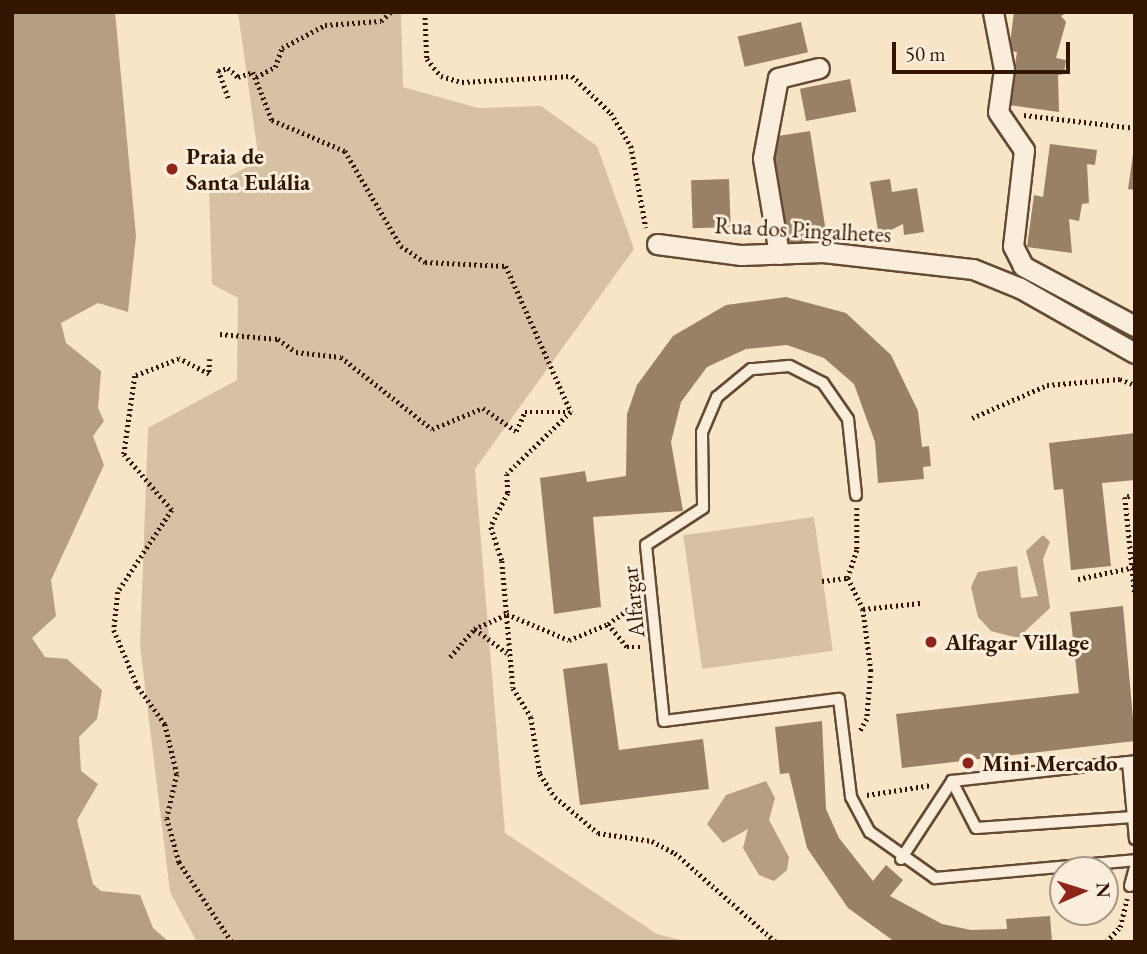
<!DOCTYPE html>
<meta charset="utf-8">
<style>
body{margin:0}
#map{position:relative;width:1147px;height:954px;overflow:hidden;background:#f8e4c7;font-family:"EB Garamond",serif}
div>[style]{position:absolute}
.green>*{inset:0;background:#d6c1a5;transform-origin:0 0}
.water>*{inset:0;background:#b59e83}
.building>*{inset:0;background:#998167;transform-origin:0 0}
.path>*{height:4.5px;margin-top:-2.25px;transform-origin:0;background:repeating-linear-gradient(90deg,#321600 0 2px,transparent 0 5.5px)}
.roads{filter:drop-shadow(2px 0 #644a32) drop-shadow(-2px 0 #644a32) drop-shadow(0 2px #644a32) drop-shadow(0 -2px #644a32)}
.service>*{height:10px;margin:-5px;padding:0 5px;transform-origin:5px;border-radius:5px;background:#faeddb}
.minor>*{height:19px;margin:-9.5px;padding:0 9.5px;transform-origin:9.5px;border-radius:9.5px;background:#faeddb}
.dots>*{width:19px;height:19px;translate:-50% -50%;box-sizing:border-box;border:4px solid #faeddb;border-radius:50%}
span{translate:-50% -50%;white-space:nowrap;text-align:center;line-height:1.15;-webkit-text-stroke:6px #faeddb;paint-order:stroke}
.poi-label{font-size:23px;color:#321600;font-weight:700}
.left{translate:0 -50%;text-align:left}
.street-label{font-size:23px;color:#321600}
.frame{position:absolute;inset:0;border:14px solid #321600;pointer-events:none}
.north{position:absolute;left:1049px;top:856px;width:70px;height:70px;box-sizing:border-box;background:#faeddb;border:2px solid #aa9783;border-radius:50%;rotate:87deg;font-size:19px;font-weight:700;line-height:28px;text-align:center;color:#321600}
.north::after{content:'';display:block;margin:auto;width:24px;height:32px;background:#8f2418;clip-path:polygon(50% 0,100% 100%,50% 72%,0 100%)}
.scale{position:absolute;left:892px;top:42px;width:178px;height:32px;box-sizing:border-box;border:4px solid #321600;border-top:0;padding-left:9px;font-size:21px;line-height:24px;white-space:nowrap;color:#321600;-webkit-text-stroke:5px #faeddb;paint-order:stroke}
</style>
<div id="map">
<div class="green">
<div style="clip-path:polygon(238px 12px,401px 12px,403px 87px,478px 108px,541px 106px,597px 146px,634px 249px,475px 469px,505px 833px,657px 934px,688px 942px,197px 942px,170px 892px,140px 646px,148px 428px,237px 380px,238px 298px,212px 284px,209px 187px,259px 161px)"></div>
<div style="left:814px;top:517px;width:135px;height:132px;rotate:82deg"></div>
</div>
<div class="water">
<div style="clip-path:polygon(12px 12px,115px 12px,136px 236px,128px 312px,98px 303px,61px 323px,66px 343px,101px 371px,98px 408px,104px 421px,93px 436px,104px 465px,51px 580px,56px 616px,32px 638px,45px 657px,67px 659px,102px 690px,97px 719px,79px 737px,81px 771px,98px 784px,77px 820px,93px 884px,101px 891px,140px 895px,153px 928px,169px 942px,12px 942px)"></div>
<div style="clip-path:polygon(1043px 535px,1050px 542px,1043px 559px,1050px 608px,1018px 638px,991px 631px,978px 617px,971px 587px,978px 572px,1017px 566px,1021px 598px,1038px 596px,1026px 551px)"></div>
<div style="clip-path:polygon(766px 781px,775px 798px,769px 820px,789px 857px,787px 870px,774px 881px,759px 875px,743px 848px,748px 829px,723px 843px,707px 824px,726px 795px)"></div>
</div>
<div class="building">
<div style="clip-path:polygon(1014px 12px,1068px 12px,1061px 16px,1066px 22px,1056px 58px,1066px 60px,1064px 74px,1058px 75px,1059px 112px,1009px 105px,1017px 52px,1009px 51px)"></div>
<div style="left:801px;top:22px;width:31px;height:65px;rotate:77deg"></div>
<div style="left:850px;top:79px;width:33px;height:51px;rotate:79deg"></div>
<div style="left:810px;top:131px;width:110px;height:39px;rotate:81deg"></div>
<div style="clip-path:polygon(1050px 144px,1097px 150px,1095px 165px,1087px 164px,1089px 203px,1082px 204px,1079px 221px,1069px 219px,1072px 253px,1027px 247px,1034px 195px,1043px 197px)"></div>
<div style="clip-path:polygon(1133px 155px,1135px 156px,1135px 190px,1128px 189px)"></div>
<div style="left:729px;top:179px;width:48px;height:38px;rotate:88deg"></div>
<div style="clip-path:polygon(890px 179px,892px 192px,917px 188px,924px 232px,904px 235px,903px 224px,879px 236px,870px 182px)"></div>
<div style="clip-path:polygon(786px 297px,846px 313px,891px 355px,918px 411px,922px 447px,929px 446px,931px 466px,923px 467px,924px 479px,878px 483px,875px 442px,854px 384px,824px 358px,787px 345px,746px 349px,707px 367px,681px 402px,671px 442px,683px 511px,593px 517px,601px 607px,554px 614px,540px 478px,585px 471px,587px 482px,626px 476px,627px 414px,637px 385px,673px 336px,726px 305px)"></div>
<div style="clip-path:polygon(1135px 433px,1135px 480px,1102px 483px,1111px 566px,1071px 570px,1063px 489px,1054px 490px,1049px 443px)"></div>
<div style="clip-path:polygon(1123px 606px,1135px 741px,902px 768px,896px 714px,1079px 693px,1070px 612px)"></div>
<div style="clip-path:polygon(607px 663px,619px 750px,703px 739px,709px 789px,580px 805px,563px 669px)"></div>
<div style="clip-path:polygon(822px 721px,826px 809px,839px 838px,873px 881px,886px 865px,903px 880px,890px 896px,942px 924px,971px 930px,1007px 929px,1006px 919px,1050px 916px,1052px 942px,895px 942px,848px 908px,807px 848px,789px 773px,780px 774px,775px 727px)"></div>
</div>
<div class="path">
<div style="left:425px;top:12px;width:47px;rotate:87.6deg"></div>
<div style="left:427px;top:59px;width:22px;rotate:51deg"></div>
<div style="left:441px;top:76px;width:22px;rotate:16deg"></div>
<div style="left:462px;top:82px;width:110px;rotate:-3.1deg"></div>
<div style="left:572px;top:76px;width:54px;rotate:43.5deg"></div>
<div style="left:611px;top:113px;width:39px;rotate:59deg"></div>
<div style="left:631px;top:146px;width:83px;rotate:79.6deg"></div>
<div style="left:256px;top:77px;width:21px;rotate:-28deg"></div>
<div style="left:275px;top:67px;width:20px;rotate:-70deg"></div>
<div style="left:282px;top:48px;width:49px;rotate:-28.1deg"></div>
<div style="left:325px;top:25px;width:56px;rotate:-4.1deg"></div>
<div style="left:381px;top:21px;width:13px;rotate:-42deg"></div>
<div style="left:228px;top:98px;width:29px;rotate:-110deg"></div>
<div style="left:218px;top:71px;width:10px;rotate:-17deg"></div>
<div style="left:228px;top:68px;width:13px;rotate:42deg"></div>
<div style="left:238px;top:77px;width:16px;rotate:-18deg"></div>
<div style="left:253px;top:72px;width:52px;rotate:68.4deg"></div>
<div style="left:272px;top:120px;width:79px;rotate:23deg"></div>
<div style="left:345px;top:151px;width:110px;rotate:59.5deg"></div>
<div style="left:401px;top:246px;width:29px;rotate:34deg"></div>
<div style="left:425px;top:262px;width:81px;rotate:2.8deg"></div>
<div style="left:506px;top:266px;width:160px;rotate:66deg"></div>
<div style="left:1024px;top:115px;width:112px;rotate:6.7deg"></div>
<div style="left:220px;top:334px;width:58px;rotate:4.9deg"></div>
<div style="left:278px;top:339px;width:22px;rotate:36deg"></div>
<div style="left:296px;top:352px;width:45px;rotate:6.3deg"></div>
<div style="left:341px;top:357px;width:116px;rotate:38.4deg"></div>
<div style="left:432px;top:429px;width:55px;rotate:-22.4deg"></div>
<div style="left:483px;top:408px;width:40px;rotate:34.9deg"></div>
<div style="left:516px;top:431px;width:21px;rotate:-65deg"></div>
<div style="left:525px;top:412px;width:45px"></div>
<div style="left:210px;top:359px;width:15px;rotate:94deg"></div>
<div style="left:209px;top:374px;width:34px;rotate:-153deg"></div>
<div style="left:179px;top:359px;width:47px;rotate:158.9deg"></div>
<div style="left:135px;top:376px;width:79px;rotate:98deg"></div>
<div style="left:124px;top:454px;width:74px;rotate:49.4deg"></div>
<div style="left:172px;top:510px;width:98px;rotate:123.4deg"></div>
<div style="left:118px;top:592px;width:38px;rotate:96deg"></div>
<div style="left:114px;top:630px;width:62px;rotate:67.2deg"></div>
<div style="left:138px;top:687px;width:46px;rotate:53.9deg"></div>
<div style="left:165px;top:724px;width:51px;rotate:76.5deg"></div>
<div style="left:177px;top:774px;width:45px;rotate:102.8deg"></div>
<div style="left:167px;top:818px;width:46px;rotate:74.7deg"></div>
<div style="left:179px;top:862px;width:96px;rotate:56.5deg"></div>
<div style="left:571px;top:412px;width:89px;rotate:135.9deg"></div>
<div style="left:507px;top:474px;width:19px;rotate:87deg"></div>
<div style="left:508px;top:493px;width:38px;rotate:117deg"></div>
<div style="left:491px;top:527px;width:36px;rotate:72deg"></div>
<div style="left:502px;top:561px;width:127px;rotate:85deg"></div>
<div style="left:513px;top:688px;width:34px;rotate:58deg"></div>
<div style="left:531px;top:717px;width:58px;rotate:81deg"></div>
<div style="left:540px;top:774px;width:27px;rotate:57deg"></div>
<div style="left:555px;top:797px;width:56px;rotate:39.9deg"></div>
<div style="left:598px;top:833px;width:55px;rotate:8.4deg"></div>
<div style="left:652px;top:841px;width:26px;rotate:28deg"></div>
<div style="left:675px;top:853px;width:135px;rotate:41.4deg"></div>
<div style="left:972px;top:418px;width:82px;rotate:-23.7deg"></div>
<div style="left:1047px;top:385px;width:73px;rotate:-4.7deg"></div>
<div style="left:1120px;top:379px;width:16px;rotate:22deg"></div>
<div style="left:1135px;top:496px;width:10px;rotate:174deg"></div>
<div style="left:1125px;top:497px;width:99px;rotate:84.2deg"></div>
<div style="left:857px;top:508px;width:42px;rotate:90deg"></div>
<div style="left:857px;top:550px;width:29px;rotate:108deg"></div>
<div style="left:848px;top:578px;width:34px;rotate:64deg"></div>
<div style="left:863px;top:609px;width:62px;rotate:82.5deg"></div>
<div style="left:871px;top:670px;width:49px;rotate:94.7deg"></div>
<div style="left:867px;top:719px;width:16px;rotate:120deg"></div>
<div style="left:1078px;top:579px;width:58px;rotate:-11.9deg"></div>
<div style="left:822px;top:581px;width:26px;rotate:-7deg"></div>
<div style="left:863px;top:609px;width:58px;rotate:-5.9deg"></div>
<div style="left:608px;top:624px;width:37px;rotate:-36deg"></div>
<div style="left:475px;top:629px;width:40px;rotate:37deg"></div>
<div style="left:450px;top:657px;width:37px;rotate:-49deg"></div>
<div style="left:474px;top:629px;width:36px;rotate:-24deg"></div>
<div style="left:507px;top:614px;width:67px;rotate:22.8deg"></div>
<div style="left:569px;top:640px;width:42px;rotate:-22.3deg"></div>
<div style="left:608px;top:624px;width:30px;rotate:50deg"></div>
<div style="left:627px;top:647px;width:15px"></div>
<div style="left:867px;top:795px;width:65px;rotate:-8.9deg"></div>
<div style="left:1106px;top:942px;width:21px;rotate:-47deg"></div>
<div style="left:1120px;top:927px;width:29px;rotate:-76deg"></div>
</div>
<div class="roads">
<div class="service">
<div style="left:856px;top:495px;width:76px;rotate:-96deg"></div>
<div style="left:848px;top:419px;width:44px;rotate:-124.8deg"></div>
<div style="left:823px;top:383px;width:38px;rotate:-153deg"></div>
<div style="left:789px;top:366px;width:38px;rotate:175deg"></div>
<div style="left:751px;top:369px;width:44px;rotate:140.5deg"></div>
<div style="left:717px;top:397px;width:38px;rotate:113deg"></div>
<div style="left:702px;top:432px;width:76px;rotate:89.2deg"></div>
<div style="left:703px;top:508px;width:68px;rotate:147deg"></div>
<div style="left:646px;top:545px;width:177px;rotate:84.2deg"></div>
<div style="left:664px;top:721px;width:176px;rotate:-7.2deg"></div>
<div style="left:839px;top:699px;width:99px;rotate:83deg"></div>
<div style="left:851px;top:797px;width:40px;rotate:62deg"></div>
<div style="left:870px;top:832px;width:80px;rotate:35.3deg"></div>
<div style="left:935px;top:878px;width:201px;rotate:-5.1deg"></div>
<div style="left:1128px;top:762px;width:55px;rotate:84.8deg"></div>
<div style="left:1133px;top:817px;width:157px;rotate:176deg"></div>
<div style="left:976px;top:828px;width:53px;rotate:-117.1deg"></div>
<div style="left:952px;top:781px;width:184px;rotate:-6.2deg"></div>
<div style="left:1133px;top:817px;width:22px;rotate:85deg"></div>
<div style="left:901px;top:859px;width:93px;rotate:-56.8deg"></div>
<div style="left:1130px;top:886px;width:20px;rotate:-75deg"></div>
</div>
<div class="minor">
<div style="left:993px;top:12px;width:58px;rotate:79.1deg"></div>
<div style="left:1004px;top:69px;width:43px;rotate:97.9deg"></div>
<div style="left:998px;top:112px;width:46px;rotate:55.6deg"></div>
<div style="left:1024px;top:150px;width:97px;rotate:96.5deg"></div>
<div style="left:1013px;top:246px;width:22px;rotate:63deg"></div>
<div style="left:1023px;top:266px;width:127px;rotate:28.2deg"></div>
<div style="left:657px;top:244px;width:85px;rotate:7.5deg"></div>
<div style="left:741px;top:255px;width:82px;rotate:-2.1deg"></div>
<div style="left:823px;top:252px;width:151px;rotate:6.5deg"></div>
<div style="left:973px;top:269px;width:51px;rotate:22deg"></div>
<div style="left:1020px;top:288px;width:132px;rotate:29.5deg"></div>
<div style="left:779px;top:254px;width:97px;rotate:-99.5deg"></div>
<div style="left:763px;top:158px;width:81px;rotate:-79.4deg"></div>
<div style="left:778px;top:78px;width:42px;rotate:-13.7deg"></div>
</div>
</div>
<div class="dots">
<div style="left:172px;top:169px;background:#8f2418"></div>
<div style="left:931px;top:642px;background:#8f2418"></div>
<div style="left:968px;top:763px;background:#8f2418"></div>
</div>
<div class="poi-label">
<span class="left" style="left:186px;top:169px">Praia de<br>Santa Eulália</span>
<span class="left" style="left:945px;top:642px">Alfagar Village</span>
<span class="left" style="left:982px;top:763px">Mini Mercado</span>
</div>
<div class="street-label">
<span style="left:803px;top:230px;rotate:3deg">Rua dos Pingalhetes</span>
<span style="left:633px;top:602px;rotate:-96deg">Alfargar</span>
</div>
<div class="frame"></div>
<div class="north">N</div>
<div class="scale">50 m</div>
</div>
